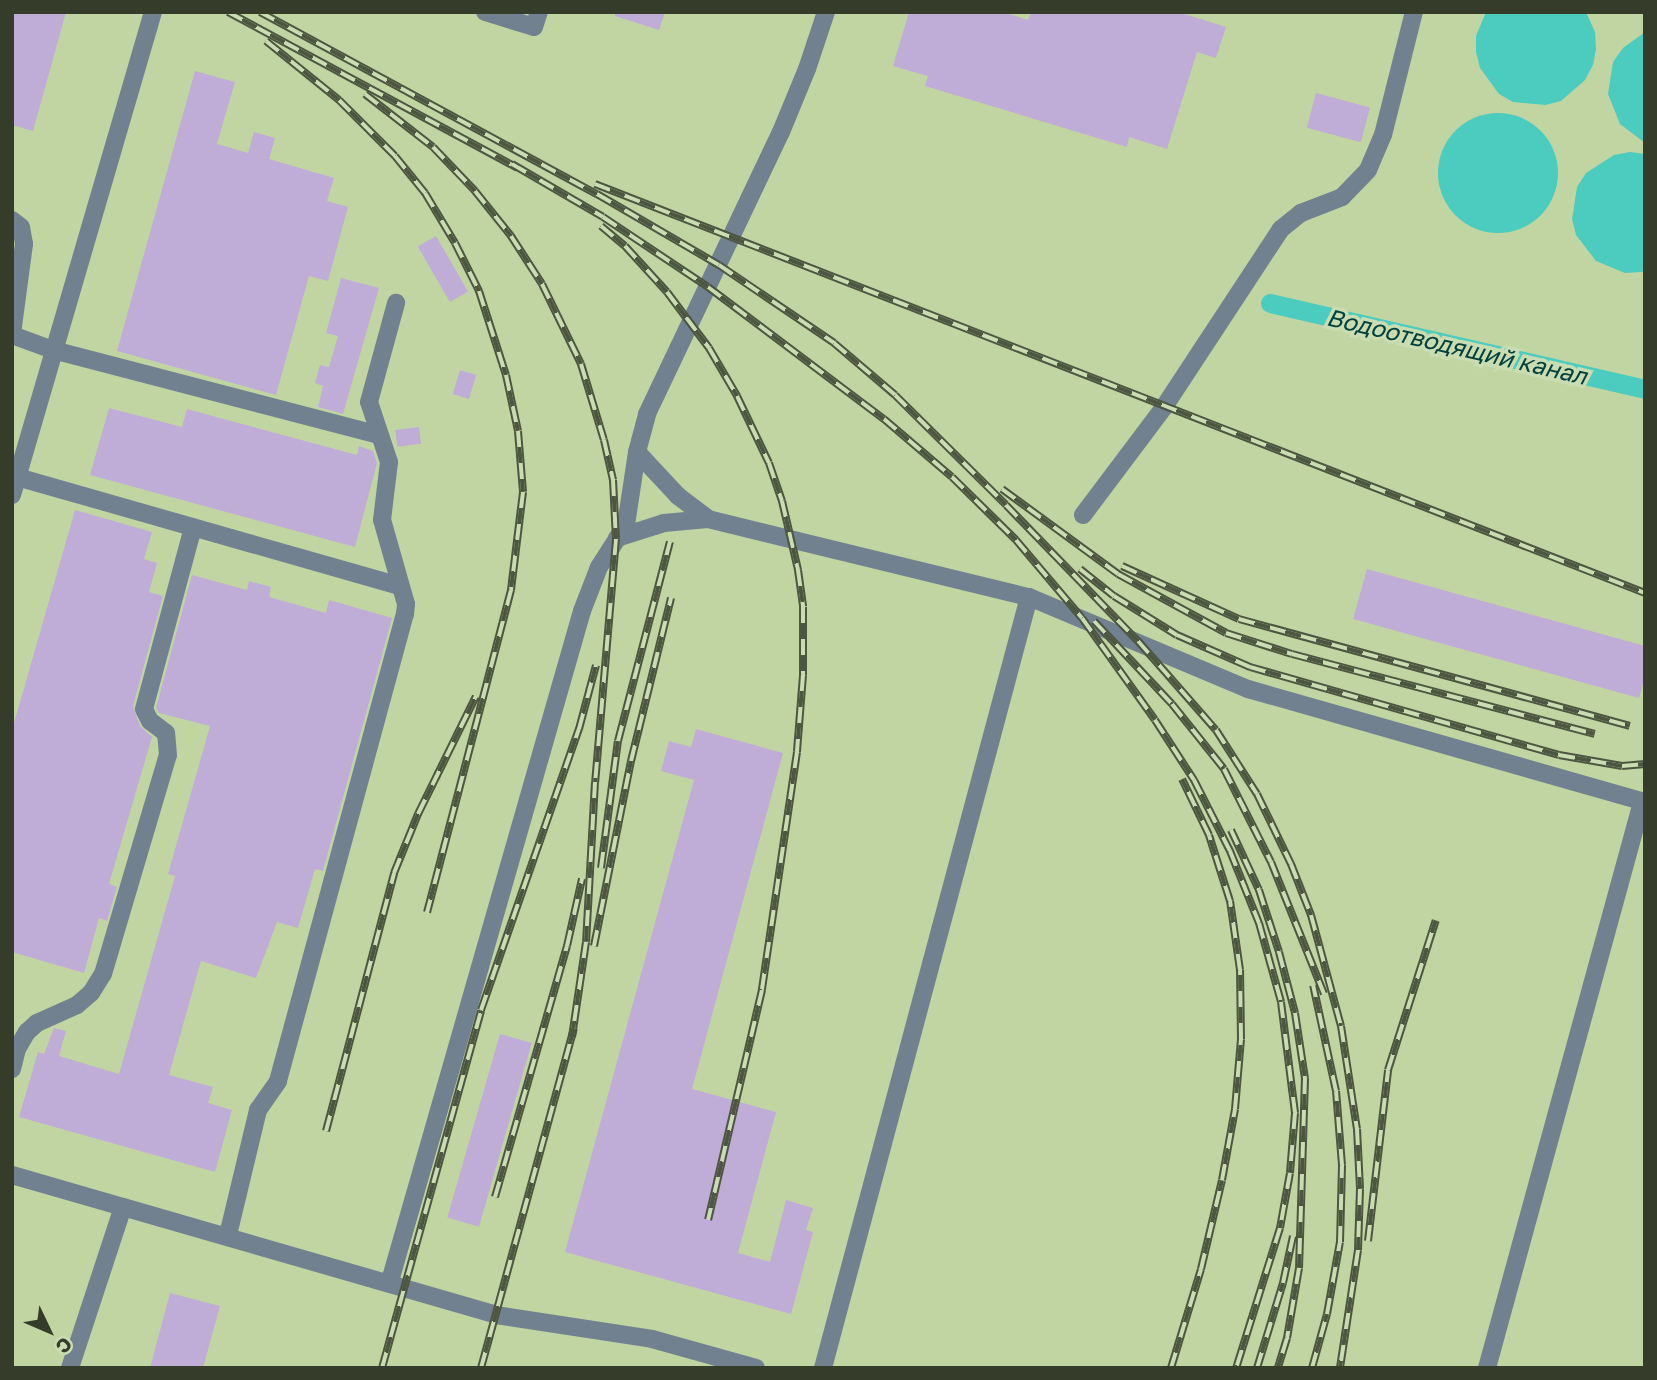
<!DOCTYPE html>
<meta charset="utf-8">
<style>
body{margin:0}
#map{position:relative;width:1657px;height:1380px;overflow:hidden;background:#cadcb1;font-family:"Golos Text",sans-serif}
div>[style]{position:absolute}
.built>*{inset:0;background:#c0d5a2;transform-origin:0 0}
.water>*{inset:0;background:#4bccbf}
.round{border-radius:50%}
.canal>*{height:19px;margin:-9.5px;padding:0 9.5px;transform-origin:9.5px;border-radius:9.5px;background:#4bccbf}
.building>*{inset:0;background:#c0add7;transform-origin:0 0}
.minor>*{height:18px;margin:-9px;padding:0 9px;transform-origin:9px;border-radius:9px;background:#72818f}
.rail>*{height:8px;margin-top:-4px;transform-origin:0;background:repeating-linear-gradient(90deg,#cadcb1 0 16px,#4d5640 0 32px);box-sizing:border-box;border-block:2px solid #4d5640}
span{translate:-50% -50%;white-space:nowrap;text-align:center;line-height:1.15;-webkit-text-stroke:7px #cadcb1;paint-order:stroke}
.water-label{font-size:24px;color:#04413c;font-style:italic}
.frame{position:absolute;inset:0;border:14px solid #353c2a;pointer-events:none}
.north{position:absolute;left:14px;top:1296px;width:70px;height:70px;-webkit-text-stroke:5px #cadcb1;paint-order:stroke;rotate:134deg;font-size:19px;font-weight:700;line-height:28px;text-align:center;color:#353c2a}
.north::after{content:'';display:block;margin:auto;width:24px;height:32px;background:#353c2a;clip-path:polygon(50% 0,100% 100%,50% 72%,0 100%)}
</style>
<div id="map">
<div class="built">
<div style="left:12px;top:12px;width:1633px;height:1356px"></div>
</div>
<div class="water">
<div style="clip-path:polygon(1486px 12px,1586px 12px,1595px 32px,1596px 49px,1593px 65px,1585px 80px,1561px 101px,1545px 105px,1513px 102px,1499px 94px,1480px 68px,1476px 52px,1476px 36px)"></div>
<div style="clip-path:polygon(1645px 32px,1645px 143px,1620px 124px,1608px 94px,1613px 62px,1623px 48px)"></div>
<div class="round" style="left:1438px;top:113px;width:120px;height:120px"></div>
<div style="clip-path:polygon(1630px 152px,1645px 154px,1645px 271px,1641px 272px,1625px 273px,1596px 261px,1576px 235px,1572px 219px,1577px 187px,1586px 173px,1614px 155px)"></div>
</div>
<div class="canal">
<div style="left:1270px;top:303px;width:385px;rotate:12.9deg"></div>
</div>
<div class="building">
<div style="clip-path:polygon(12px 12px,66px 12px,33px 131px,12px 125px)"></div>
<div style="clip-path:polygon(615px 12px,665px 12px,659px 30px,615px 16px)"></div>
<div style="clip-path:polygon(909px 12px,1003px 12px,1028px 20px,1031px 12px,1178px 12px,1226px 27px,1216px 58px,1197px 52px,1167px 149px,1129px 137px,1127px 147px,925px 86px,928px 76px,893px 66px)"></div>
<div style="clip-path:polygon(195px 71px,235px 82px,217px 144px,248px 153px,254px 132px,275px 138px,269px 159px,334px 178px,327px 201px,348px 207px,328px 281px,309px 276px,276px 395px,117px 351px)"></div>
<div style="left:1316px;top:93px;width:56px;height:36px;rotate:15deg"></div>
<div style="left:436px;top:236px;width:64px;height:21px;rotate:60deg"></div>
<div style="clip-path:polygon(341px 278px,379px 288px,343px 414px,318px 407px,323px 386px,315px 383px,320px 365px,329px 367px,338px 336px,326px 333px)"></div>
<div style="left:460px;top:370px;width:17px;height:25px;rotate:17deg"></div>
<div style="clip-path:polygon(109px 408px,182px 427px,187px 409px,357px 455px,359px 446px,373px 451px,377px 463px,355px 547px,90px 475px)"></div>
<div style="left:419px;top:427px;width:17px;height:24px;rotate:83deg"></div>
<div style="clip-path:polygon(75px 510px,152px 532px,144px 559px,157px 563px,149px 592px,163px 596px,133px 706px,140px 726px,152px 737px,109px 884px,117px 887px,107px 921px,99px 918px,84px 973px,12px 952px,12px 730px)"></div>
<div style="clip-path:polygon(1367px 569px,1645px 646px,1645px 677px,1639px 698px,1353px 619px)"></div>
<div style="clip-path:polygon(192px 575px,247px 590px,249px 581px,271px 587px,269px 597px,326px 613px,329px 600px,392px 618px,323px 871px,315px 869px,298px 928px,277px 922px,256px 978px,201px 961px,169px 1075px,213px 1087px,208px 1103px,232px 1110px,215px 1172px,19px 1117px,38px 1052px,44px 1054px,54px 1028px,66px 1031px,59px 1056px,119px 1074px,175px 876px,168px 874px,210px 726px,159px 713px,156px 708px)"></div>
<div style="clip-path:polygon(696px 729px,783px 753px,692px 1089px,776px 1112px,738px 1253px,770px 1262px,786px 1200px,813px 1208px,806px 1230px,813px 1232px,791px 1314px,565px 1252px,694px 780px,661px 771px,669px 741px,691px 747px)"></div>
<div style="left:500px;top:1034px;width:33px;height:191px;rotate:16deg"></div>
<div style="clip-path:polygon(170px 1293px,220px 1306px,203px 1368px,150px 1368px)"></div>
</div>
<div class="minor">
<div style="left:485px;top:12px;width:51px;rotate:17deg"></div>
<div style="left:534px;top:27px;width:16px;rotate:-72deg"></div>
<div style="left:12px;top:220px;width:11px;rotate:38deg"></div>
<div style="left:21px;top:227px;width:17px;rotate:80deg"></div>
<div style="left:24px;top:244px;width:91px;rotate:97.6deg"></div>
<div style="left:12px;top:335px;width:44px;rotate:20.1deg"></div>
<div style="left:53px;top:350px;width:337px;rotate:14.6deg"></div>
<div style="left:637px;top:452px;width:60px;rotate:47deg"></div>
<div style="left:678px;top:496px;width:38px;rotate:37deg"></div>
<div style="left:708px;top:519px;width:330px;rotate:13.7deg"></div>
<div style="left:1029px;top:597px;width:238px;rotate:22.8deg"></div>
<div style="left:1248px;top:689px;width:413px;rotate:15.9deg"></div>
<div style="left:17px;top:477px;width:397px;rotate:15.9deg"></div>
<div style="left:12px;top:495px;width:503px;rotate:-73.73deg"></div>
<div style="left:1083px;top:515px;width:135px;rotate:-53.1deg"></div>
<div style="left:1164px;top:407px;width:213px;rotate:-56.7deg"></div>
<div style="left:1281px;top:229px;width:26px;rotate:-39deg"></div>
<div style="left:1301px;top:213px;width:44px;rotate:-21.3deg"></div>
<div style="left:1342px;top:197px;width:37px;rotate:-46deg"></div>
<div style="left:1368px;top:170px;width:38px;rotate:-67deg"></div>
<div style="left:1383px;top:135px;width:127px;rotate:-75.9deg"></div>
<div style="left:617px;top:538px;width:49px;rotate:-17.7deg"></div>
<div style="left:664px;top:523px;width:44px;rotate:-5.2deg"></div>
<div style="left:12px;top:1069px;width:21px;rotate:-76deg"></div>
<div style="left:17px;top:1049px;width:20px;rotate:-60deg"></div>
<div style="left:27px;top:1032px;width:13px;rotate:-42deg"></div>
<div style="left:37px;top:1023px;width:44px;rotate:-24.2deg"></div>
<div style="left:77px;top:1005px;width:18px;rotate:-41deg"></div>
<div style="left:91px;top:993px;width:22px;rotate:-58deg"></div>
<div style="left:103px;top:974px;width:228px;rotate:-73.5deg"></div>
<div style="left:168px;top:755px;width:22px;rotate:-95deg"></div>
<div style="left:166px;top:733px;width:20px;rotate:-143deg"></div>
<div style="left:150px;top:721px;width:13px;rotate:-117deg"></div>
<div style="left:144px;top:709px;width:188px;rotate:-74.9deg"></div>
<div style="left:12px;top:1175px;width:116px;rotate:16.1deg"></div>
<div style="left:228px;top:1235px;width:129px;rotate:-76.5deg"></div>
<div style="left:258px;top:1110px;width:35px;rotate:-55deg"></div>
<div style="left:278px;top:1081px;width:484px;rotate:-74.8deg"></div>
<div style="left:405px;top:614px;width:10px;rotate:-84deg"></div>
<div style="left:406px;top:604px;width:87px;rotate:-105.9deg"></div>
<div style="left:382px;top:520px;width:58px;rotate:-83.1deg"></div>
<div style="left:389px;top:462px;width:63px;rotate:-108.4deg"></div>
<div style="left:369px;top:402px;width:103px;rotate:-74.7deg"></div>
<div style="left:390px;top:1281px;width:697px;rotate:-74.01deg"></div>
<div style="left:582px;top:611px;width:47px;rotate:-68.9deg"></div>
<div style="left:599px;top:567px;width:50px;rotate:-57.3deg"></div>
<div style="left:626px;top:525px;width:74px;rotate:-81.4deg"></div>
<div style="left:637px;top:452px;width:39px;rotate:-75deg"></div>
<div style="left:647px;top:414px;width:312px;rotate:-64.6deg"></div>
<div style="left:781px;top:132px;width:68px;rotate:-67.6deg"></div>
<div style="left:807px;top:69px;width:60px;rotate:-71.6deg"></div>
<div style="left:70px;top:1368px;width:169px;rotate:-71.8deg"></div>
<div style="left:123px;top:1207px;width:388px;rotate:16.1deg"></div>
<div style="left:496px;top:1315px;width:158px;rotate:8.7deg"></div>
<div style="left:652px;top:1339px;width:108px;rotate:15.6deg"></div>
<div style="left:823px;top:1368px;width:798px;rotate:-75.04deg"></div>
<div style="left:1487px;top:1368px;width:587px;rotate:-74.68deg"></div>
</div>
<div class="rail">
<div style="left:228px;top:12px;width:329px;rotate:28.3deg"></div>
<div style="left:260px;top:12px;width:383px;rotate:28.4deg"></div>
<div style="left:597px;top:194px;width:141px;rotate:30.2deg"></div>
<div style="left:719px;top:265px;width:139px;rotate:34.1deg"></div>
<div style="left:834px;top:343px;width:80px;rotate:40.4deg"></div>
<div style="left:895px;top:395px;width:156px;rotate:44.7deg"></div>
<div style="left:1006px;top:505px;width:190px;rotate:45.9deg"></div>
<div style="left:1138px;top:641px;width:118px;rotate:48.8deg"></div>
<div style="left:1216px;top:730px;width:76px;rotate:57.4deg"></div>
<div style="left:1257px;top:794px;width:78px;rotate:64.1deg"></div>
<div style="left:1291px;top:864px;width:55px;rotate:68.6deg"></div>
<div style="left:1311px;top:915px;width:115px;rotate:74.9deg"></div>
<div style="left:1341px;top:1026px;width:104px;rotate:81.2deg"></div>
<div style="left:1357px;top:1129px;width:60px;rotate:87.1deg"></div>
<div style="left:1360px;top:1189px;width:61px;rotate:91.9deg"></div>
<div style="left:1358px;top:1250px;width:119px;rotate:98.7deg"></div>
<div style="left:266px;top:41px;width:94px;rotate:38.9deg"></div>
<div style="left:339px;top:100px;width:79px;rotate:45deg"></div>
<div style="left:395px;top:156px;width:48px;rotate:51deg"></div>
<div style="left:425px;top:193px;width:58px;rotate:59deg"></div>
<div style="left:455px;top:243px;width:54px;rotate:63.4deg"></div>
<div style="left:479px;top:291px;width:88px;rotate:72.2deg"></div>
<div style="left:506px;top:375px;width:57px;rotate:77.9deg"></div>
<div style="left:518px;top:431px;width:61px;rotate:85.3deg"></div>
<div style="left:523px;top:492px;width:99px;rotate:97deg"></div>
<div style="left:511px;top:590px;width:333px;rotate:104.6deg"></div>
<div style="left:365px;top:94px;width:86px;rotate:37.9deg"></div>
<div style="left:433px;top:147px;width:61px;rotate:46.3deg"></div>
<div style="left:475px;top:191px;width:58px;rotate:51.3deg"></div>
<div style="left:511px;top:236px;width:57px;rotate:57.1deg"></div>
<div style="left:542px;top:284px;width:89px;rotate:64deg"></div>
<div style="left:581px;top:364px;width:79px;rotate:73.2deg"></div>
<div style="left:604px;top:440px;width:41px;rotate:77.3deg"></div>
<div style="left:613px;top:480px;width:59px;rotate:87.1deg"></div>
<div style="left:616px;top:539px;width:244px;rotate:94.9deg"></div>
<div style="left:595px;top:782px;width:160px;rotate:93.2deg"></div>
<div style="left:586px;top:942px;width:96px;rotate:98.4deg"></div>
<div style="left:512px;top:164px;width:105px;rotate:30.2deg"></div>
<div style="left:603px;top:217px;width:126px;rotate:33.7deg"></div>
<div style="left:708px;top:287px;width:220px;rotate:36.9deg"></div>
<div style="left:884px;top:419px;width:89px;rotate:40.5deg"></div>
<div style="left:952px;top:477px;width:90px;rotate:44.5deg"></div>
<div style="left:1016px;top:540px;width:102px;rotate:49.8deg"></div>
<div style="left:1082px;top:618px;width:125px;rotate:54.4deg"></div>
<div style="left:1155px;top:720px;width:72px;rotate:57deg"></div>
<div style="left:1194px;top:780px;width:80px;rotate:63.1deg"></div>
<div style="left:1230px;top:851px;width:78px;rotate:68.1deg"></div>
<div style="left:1259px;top:923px;width:82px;rotate:74.4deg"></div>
<div style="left:1281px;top:1002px;width:112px;rotate:82.8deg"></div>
<div style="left:1295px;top:1113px;width:60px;rotate:94.8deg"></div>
<div style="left:1290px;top:1173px;width:56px;rotate:100.3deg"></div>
<div style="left:1280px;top:1228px;width:147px;rotate:107.4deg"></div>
<div style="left:595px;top:184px;width:1127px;rotate:21.28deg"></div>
<div style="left:601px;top:226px;width:31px;rotate:40deg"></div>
<div style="left:625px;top:246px;width:62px;rotate:47.6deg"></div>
<div style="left:667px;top:292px;width:70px;rotate:53.1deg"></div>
<div style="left:709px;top:348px;width:56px;rotate:59.7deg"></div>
<div style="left:737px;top:396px;width:74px;rotate:64.5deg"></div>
<div style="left:769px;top:463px;width:40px;rotate:71.1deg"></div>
<div style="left:782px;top:501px;width:71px;rotate:76.9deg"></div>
<div style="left:798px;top:570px;width:37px;rotate:82deg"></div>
<div style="left:803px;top:607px;width:68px;rotate:90deg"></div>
<div style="left:803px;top:675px;width:77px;rotate:94.5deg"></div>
<div style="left:797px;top:752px;width:241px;rotate:98.4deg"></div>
<div style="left:762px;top:990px;width:236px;rotate:103.2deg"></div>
<div style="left:1002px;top:489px;width:144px;rotate:36.2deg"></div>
<div style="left:1118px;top:574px;width:123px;rotate:28.6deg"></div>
<div style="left:1226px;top:633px;width:69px;rotate:17.7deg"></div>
<div style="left:1292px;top:654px;width:313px;rotate:14.8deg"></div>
<div style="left:1122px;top:566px;width:128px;rotate:24.4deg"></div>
<div style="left:1239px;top:619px;width:405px;rotate:15.3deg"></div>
<div style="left:1080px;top:569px;width:43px;rotate:38.5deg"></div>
<div style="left:1114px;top:596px;width:74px;rotate:31.8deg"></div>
<div style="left:1177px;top:635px;width:80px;rotate:23.7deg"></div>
<div style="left:1250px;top:667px;width:321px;rotate:15.9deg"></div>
<div style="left:1559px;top:755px;width:64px;rotate:9.9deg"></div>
<div style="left:1622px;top:766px;width:23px;rotate:-5deg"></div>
<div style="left:1094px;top:621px;width:114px;rotate:46.8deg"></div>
<div style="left:1172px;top:704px;width:83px;rotate:51.3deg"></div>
<div style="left:1224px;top:769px;width:104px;rotate:63.2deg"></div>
<div style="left:1271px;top:862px;width:142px;rotate:68.1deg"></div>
<div style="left:1231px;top:830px;width:66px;rotate:65deg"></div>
<div style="left:1259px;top:890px;width:65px;rotate:72.1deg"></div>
<div style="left:1279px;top:952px;width:63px;rotate:75.3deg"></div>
<div style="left:1295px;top:1013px;width:66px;rotate:81.3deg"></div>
<div style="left:1305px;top:1078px;width:190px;rotate:91.8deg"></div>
<div style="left:1299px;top:1268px;width:71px;rotate:99.7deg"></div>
<div style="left:1287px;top:1338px;width:31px;rotate:107deg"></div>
<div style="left:601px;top:868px;width:128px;rotate:-82.4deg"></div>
<div style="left:618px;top:741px;width:206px;rotate:-75.4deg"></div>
<div style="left:594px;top:946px;width:189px;rotate:-78.7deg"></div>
<div style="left:631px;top:761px;width:168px;rotate:-76.2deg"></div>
<div style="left:326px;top:1131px;width:267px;rotate:-75.2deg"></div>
<div style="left:394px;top:873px;width:64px;rotate:-67.9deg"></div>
<div style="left:418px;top:814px;width:131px;rotate:-63.8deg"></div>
<div style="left:495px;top:1197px;width:261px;rotate:-74deg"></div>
<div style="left:567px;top:946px;width:69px;rotate:-77.4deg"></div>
<div style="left:1368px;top:1241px;width:172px;rotate:-83.3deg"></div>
<div style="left:1388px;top:1070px;width:157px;rotate:-72.3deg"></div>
<div style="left:382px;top:1368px;width:371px;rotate:-74.5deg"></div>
<div style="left:481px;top:1010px;width:298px;rotate:-70.8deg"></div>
<div style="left:579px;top:729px;width:66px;rotate:-75.1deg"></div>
<div style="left:481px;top:1368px;width:352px;rotate:-74.7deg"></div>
<div style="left:1171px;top:1368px;width:103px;rotate:-73.1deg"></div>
<div style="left:1201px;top:1269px;width:91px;rotate:-76.7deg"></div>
<div style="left:1222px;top:1180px;width:72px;rotate:-79.6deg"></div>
<div style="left:1235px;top:1109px;width:70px;rotate:-85.1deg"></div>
<div style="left:1241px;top:1039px;width:69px;rotate:-90.8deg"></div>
<div style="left:1240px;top:970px;width:70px;rotate:-98.2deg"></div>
<div style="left:1230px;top:901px;width:69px;rotate:-107.7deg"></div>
<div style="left:1209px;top:835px;width:62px;rotate:-115.7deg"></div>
<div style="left:1257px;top:1368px;width:89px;rotate:-73deg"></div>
<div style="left:1283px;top:1283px;width:48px;rotate:-78deg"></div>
<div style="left:1312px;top:1368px;width:56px;rotate:-74.5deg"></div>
<div style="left:1327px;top:1314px;width:73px;rotate:-79.8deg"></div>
<div style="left:1340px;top:1242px;width:77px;rotate:-88.5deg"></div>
<div style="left:1342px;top:1165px;width:74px;rotate:-94.6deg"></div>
<div style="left:1336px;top:1091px;width:108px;rotate:-102.2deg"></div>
</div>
<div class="water-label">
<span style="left:1457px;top:346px;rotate:13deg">Водоотводящий канал</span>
</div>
<div class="frame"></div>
<div class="north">С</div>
</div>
